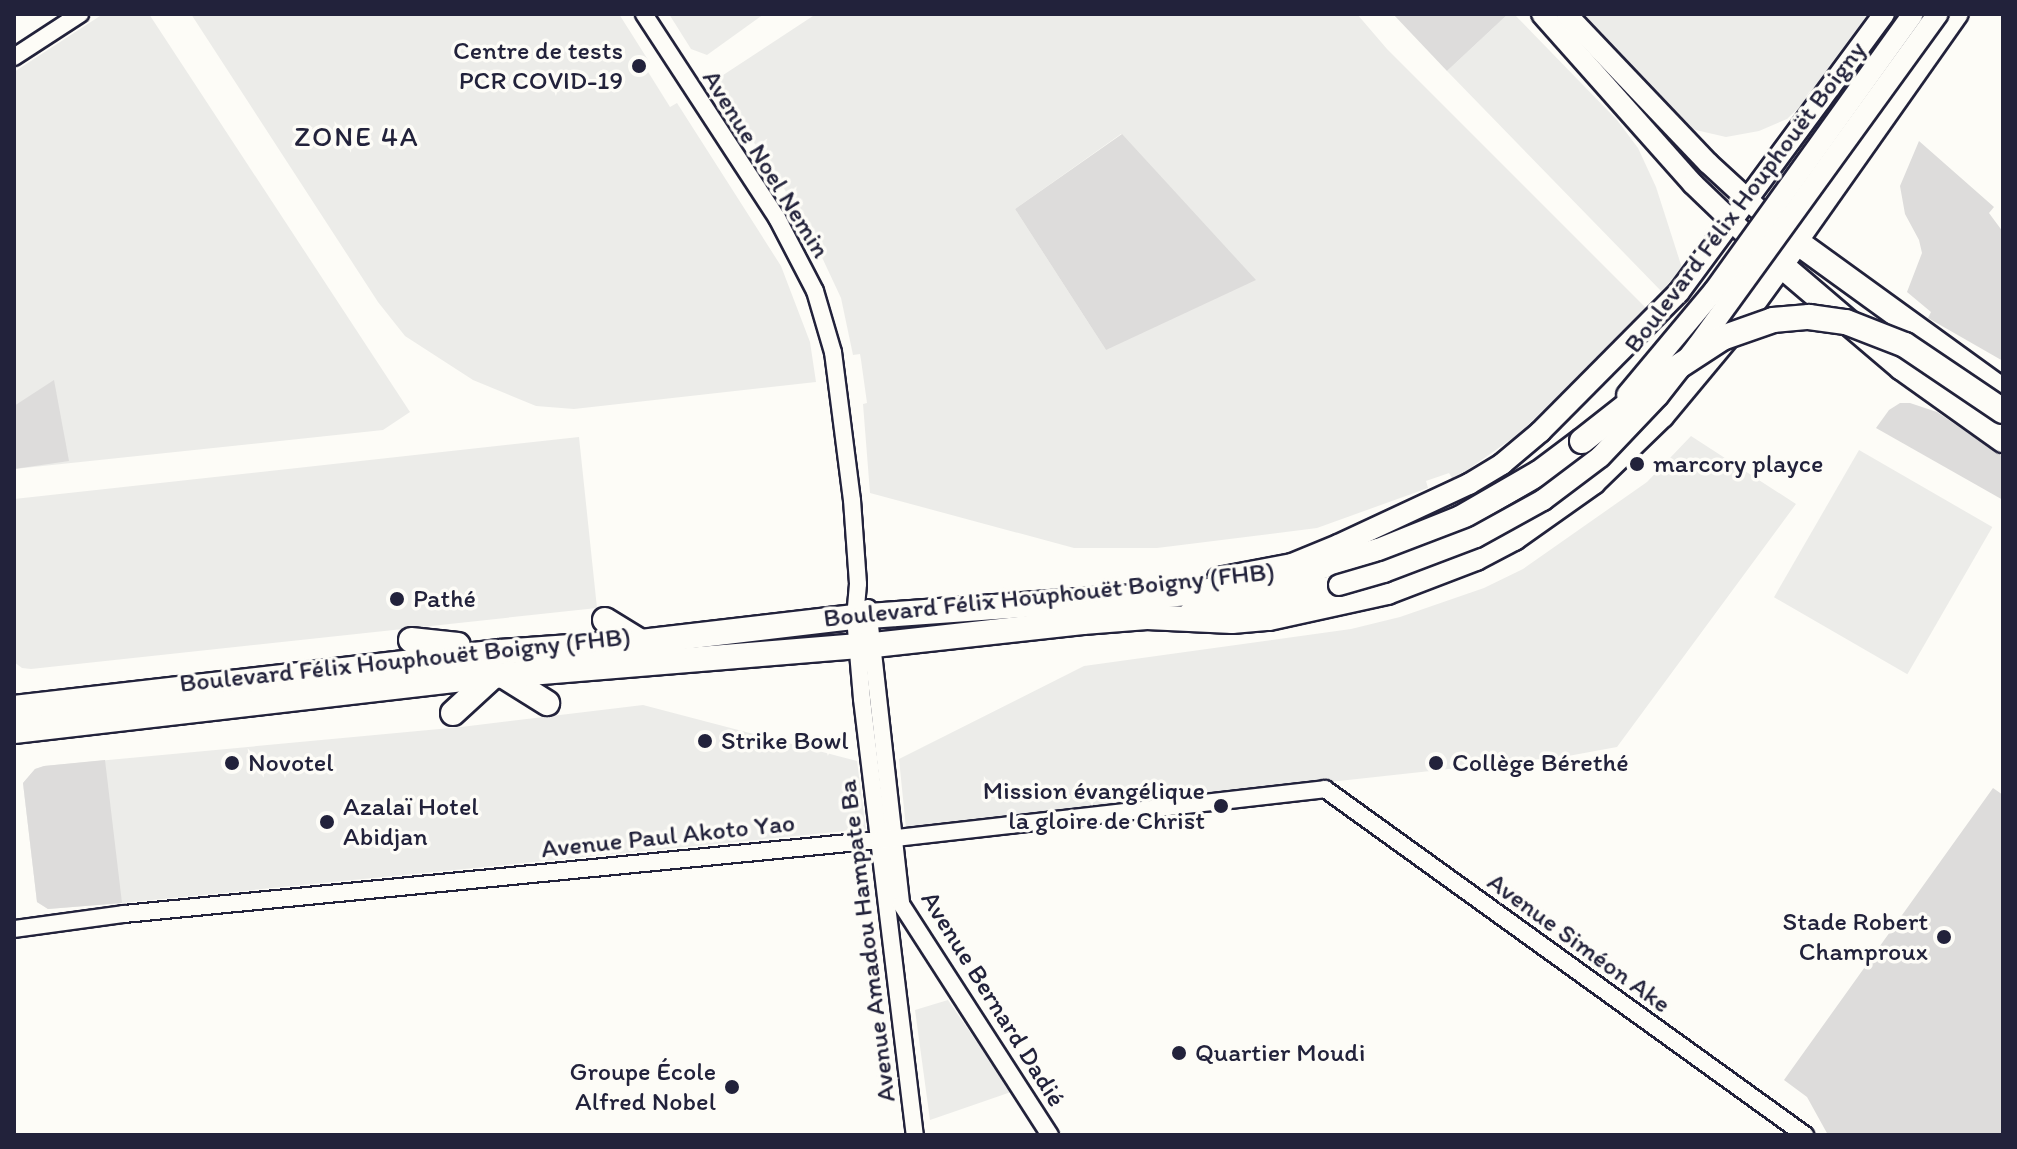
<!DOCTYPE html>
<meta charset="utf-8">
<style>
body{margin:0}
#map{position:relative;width:2017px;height:1149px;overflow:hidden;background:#fdfcf7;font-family:Itim,sans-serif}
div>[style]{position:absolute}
.built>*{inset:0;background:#ecece9;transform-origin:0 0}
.green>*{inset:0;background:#dddcdb}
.roads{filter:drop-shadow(2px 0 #22223b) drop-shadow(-2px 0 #22223b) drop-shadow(0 2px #22223b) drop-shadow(0 -2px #22223b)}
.minor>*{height:16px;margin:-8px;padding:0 8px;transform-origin:8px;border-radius:8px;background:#fdfcf7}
.major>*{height:20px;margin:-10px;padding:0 10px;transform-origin:10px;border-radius:10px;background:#fdfcf7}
.highway>*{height:24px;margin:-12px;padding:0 12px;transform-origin:12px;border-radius:12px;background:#fdfcf7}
.bridges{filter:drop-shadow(2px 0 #22223b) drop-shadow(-2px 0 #22223b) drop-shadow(0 2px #22223b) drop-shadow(0 -2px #22223b)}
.major-bridge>*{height:20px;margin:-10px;padding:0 10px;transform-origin:10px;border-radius:10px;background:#fdfcf7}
.highway-bridge>*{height:24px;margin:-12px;padding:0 12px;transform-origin:12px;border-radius:12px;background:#fdfcf7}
.dots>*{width:22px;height:22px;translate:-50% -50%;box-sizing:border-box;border:4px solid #fdfcf7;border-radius:50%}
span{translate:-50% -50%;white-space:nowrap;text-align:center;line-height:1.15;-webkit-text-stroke:7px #fdfcf7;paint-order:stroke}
.poi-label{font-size:26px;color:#22223b}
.right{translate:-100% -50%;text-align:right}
.left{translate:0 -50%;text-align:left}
.street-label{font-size:26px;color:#22223b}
.neighbourhood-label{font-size:28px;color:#22223b;letter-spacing:2px}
.frame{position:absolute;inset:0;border:16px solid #22223b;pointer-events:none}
</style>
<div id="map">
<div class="built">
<div style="clip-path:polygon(103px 14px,149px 14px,410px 412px,383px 430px,14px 469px,14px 72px)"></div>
<div style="clip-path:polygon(191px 14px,619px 14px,650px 63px,645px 67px,670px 107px,677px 103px,781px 266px,810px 342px,816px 382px,574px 409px,536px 406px,473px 380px,405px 336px,378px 302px)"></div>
<div style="clip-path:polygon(669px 14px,764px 14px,707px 55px,691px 49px)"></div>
<div style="clip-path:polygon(evenodd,816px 14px,1357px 14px,1387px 49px,1647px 309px,1520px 433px,1453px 480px,1449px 473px,1426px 481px,1428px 488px,1317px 528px,1157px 548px,1074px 548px,870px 493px,863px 404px,867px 403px,861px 360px,860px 354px,853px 355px,841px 298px,805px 221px,714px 81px,816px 14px,1121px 134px,1122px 134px,1106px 350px,1015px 209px,1121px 134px)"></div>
<div style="clip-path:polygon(1508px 14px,1514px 14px,1617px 120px,1638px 148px,1656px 187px,1683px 271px,1663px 293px,1447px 71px)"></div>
<div style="clip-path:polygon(1576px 14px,1882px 14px,1847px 62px,1830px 65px,1813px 94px,1787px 119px,1759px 131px,1726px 137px,1687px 128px)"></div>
<div style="clip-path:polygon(1691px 436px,1796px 504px,1617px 747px,1568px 756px,906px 828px,899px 759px,1084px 666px,1351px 629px,1400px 617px,1484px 588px,1523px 569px,1647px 482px)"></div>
<div style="clip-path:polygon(579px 437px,597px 608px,31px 669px,22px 668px,14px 662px,14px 499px)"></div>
<div style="left:1859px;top:450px;width:154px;height:170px;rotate:30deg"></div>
<div style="clip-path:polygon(643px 705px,857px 761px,866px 829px,122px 903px,48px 909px,37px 902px,23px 783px,35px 769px,44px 766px,461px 727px)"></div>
<div style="clip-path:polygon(948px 1000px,1011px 1092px,930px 1120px,915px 1010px)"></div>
</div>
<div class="green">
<div style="clip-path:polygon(1393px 14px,1508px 14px,1447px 71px)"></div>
<div style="clip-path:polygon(1122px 134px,1256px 280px,1106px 350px,1015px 209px)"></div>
<div style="clip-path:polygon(1919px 141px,1994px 207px,1989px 213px,2003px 232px,2003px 361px,1928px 318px,1931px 312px,1907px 292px,1922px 253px,1919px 240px,1905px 214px,1900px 186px)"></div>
<div style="clip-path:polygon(54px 380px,69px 461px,14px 469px,14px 406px)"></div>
<div style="clip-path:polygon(1900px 403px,1910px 403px,1937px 412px,2003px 457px,2003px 500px,1876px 428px,1889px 410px)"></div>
<div style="clip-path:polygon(105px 760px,122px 903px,48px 909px,37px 902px,23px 783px,35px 769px,44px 766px)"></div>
<div style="clip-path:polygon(1993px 788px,2003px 795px,2003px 1135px,1828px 1135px,1807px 1097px,1784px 1080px)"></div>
</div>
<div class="roads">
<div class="minor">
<div style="left:644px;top:14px;width:244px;rotate:56.9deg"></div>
<div style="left:777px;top:218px;width:82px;rotate:62.5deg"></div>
<div style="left:815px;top:291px;width:64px;rotate:73.6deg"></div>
<div style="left:833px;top:352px;width:149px;rotate:82.7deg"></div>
<div style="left:852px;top:500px;width:84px;rotate:85.9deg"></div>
<div style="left:858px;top:584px;width:33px;rotate:95deg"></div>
<div style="left:855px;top:617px;width:82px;rotate:85.1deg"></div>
<div style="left:862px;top:699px;width:439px;rotate:83.1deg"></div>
<div style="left:14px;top:57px;width:79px;rotate:-33.1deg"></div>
<div style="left:868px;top:608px;width:298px;rotate:83.6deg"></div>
<div style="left:901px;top:904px;width:275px;rotate:57.2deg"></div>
<div style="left:14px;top:929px;width:111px;rotate:-7.8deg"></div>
<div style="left:124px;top:914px;width:759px;rotate:-5.6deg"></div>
<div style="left:879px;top:840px;width:449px;rotate:-6.5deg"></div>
<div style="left:1325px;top:789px;width:592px;rotate:35.79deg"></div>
</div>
<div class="major">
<div style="left:1542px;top:14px;width:227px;rotate:48.4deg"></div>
<div style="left:1693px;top:184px;width:68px;rotate:43.8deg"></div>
<div style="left:1566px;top:14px;width:206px;rotate:46.4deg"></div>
<div style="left:1708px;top:163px;width:67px;rotate:42.6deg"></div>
<div style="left:1787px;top:234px;width:13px;rotate:39deg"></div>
<div style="left:1797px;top:242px;width:279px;rotate:-54.8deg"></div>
<div style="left:1218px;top:578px;width:75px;rotate:-10.7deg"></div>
<div style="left:1292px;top:564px;width:50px;rotate:-22.4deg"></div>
<div style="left:1338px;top:545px;width:145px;rotate:-25deg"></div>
<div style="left:1469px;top:484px;width:39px;rotate:-31deg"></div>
<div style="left:1502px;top:464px;width:50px;rotate:-40.1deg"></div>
<div style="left:1540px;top:432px;width:197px;rotate:-45.2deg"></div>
<div style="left:1679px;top:292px;width:345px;rotate:-53.6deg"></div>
<div style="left:1190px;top:612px;width:151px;rotate:-10.3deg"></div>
</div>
<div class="highway">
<div style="left:1781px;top:265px;width:159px;rotate:40.4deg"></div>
<div style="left:1902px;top:368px;width:124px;rotate:35.5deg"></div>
<div style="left:605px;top:620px;width:42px;rotate:31.4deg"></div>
<div style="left:411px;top:640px;width:47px;rotate:6.1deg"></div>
<div style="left:504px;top:676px;width:51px;rotate:32.1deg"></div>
<div style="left:14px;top:708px;width:489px;rotate:-6.6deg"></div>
<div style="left:500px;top:652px;width:141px;rotate:-4.1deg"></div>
<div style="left:641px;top:642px;width:215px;rotate:-6.7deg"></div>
<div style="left:855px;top:617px;width:347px;rotate:-4.1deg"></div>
<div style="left:1201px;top:592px;width:60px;rotate:-8.7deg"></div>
<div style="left:1260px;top:583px;width:123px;rotate:-15.1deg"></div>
<div style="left:1379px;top:551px;width:88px;rotate:-21.9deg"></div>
<div style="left:1461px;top:518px;width:90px;rotate:-30deg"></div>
<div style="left:1539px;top:473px;width:54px;rotate:-36.7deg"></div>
<div style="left:453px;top:713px;width:53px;rotate:-42.7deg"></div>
<div style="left:14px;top:731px;width:482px;rotate:-6.6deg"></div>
<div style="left:493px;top:676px;width:382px;rotate:-4.7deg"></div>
<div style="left:874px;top:645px;width:210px;rotate:-6.3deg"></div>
<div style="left:1083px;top:622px;width:64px;rotate:-4.5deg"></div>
<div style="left:1147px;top:617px;width:85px;rotate:2.7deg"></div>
<div style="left:1232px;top:621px;width:37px;rotate:-5deg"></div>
<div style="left:1269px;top:618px;width:121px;rotate:-12.4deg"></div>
<div style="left:1387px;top:592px;width:95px;rotate:-20.9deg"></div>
<div style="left:1476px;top:558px;width:43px;rotate:-27.8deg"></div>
<div style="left:1514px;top:538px;width:97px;rotate:-35.3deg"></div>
<div style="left:1593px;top:482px;width:96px;rotate:-44.2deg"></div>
<div style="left:1662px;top:415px;width:117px;rotate:-50.2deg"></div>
<div style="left:1737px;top:325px;width:102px;rotate:-54.1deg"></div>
<div style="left:1797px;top:242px;width:254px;rotate:35.9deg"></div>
</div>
</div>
<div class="bridges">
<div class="major-bridge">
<div style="left:1627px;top:395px;width:136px;rotate:-50.1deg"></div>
<div style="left:1714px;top:291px;width:341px;rotate:-54.3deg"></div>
<div style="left:1339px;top:585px;width:47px;rotate:-16.1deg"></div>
<div style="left:1384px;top:572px;width:98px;rotate:-20.8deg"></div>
<div style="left:1476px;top:537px;width:77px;rotate:-28.9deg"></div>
<div style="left:1543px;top:500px;width:71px;rotate:-37deg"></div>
<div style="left:1600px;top:457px;width:84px;rotate:-46.4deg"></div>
<div style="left:1658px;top:396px;width:65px;rotate:-51.9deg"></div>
<div style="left:1698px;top:345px;width:409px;rotate:-54.1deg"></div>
</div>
<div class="highway-bridge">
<div style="left:1582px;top:441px;width:108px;rotate:-38.2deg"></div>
<div style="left:1667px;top:374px;width:66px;rotate:-33.2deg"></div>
<div style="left:1722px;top:338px;width:54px;rotate:-19.4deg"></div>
<div style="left:1773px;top:320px;width:36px;rotate:-5deg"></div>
<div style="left:1809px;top:317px;width:37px;rotate:8deg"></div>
<div style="left:1846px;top:322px;width:63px;rotate:21.3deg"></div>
<div style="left:1905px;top:345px;width:118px;rotate:34deg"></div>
</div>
</div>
<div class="dots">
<div style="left:639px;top:66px;background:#22223b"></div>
<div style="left:1637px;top:464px;background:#22223b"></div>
<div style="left:397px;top:599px;background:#22223b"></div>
<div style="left:705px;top:741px;background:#22223b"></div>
<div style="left:232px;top:763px;background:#22223b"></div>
<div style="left:1436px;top:763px;background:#22223b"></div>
<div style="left:1221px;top:806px;background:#22223b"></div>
<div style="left:327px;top:822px;background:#22223b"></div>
<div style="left:1944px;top:937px;background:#22223b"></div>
<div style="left:1179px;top:1053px;background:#22223b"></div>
<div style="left:732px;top:1087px;background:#22223b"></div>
</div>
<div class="poi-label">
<span class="right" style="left:623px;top:66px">Centre de tests<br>PCR COVID-19</span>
<span class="left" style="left:1653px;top:464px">marcory playce</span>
<span class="left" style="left:413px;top:599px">Pathé</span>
<span class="left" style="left:721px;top:741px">Strike Bowl</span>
<span class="left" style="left:248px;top:763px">Novotel</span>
<span class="left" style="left:1452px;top:763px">Collège Bérethé</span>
<span class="right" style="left:1205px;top:806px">Mission évangélique<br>la gloire de Christ</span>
<span class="left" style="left:343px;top:822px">Azalaï Hotel<br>Abidjan</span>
<span class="right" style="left:1928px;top:937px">Stade Robert<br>Champroux</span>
<span class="left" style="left:1195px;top:1053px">Quartier Moudi</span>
<span class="right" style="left:716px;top:1087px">Groupe École<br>Alfred Nobel</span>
</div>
<div class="street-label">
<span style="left:766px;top:164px;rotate:58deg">Avenue Noel Nemin</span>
<span style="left:1745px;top:197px;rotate:-53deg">Boulevard Félix Houphouët Boigny</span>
<span style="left:1049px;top:595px;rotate:-6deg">Boulevard Félix Houphouët Boigny (FHB)</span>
<span style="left:405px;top:660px;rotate:-6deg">Boulevard Félix Houphouët Boigny (FHB)</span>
<span style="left:668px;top:836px;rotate:-6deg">Avenue Paul Akoto Yao</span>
<span style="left:867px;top:941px;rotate:-97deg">Avenue Amadou Hampate Ba</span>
<span style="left:1579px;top:943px;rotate:36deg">Avenue Siméon Ake</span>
<span style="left:993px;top:999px;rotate:58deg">Avenue Bernard Dadié</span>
</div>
<div class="neighbourhood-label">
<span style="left:357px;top:136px">ZONE 4A</span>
</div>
<div class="frame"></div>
</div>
